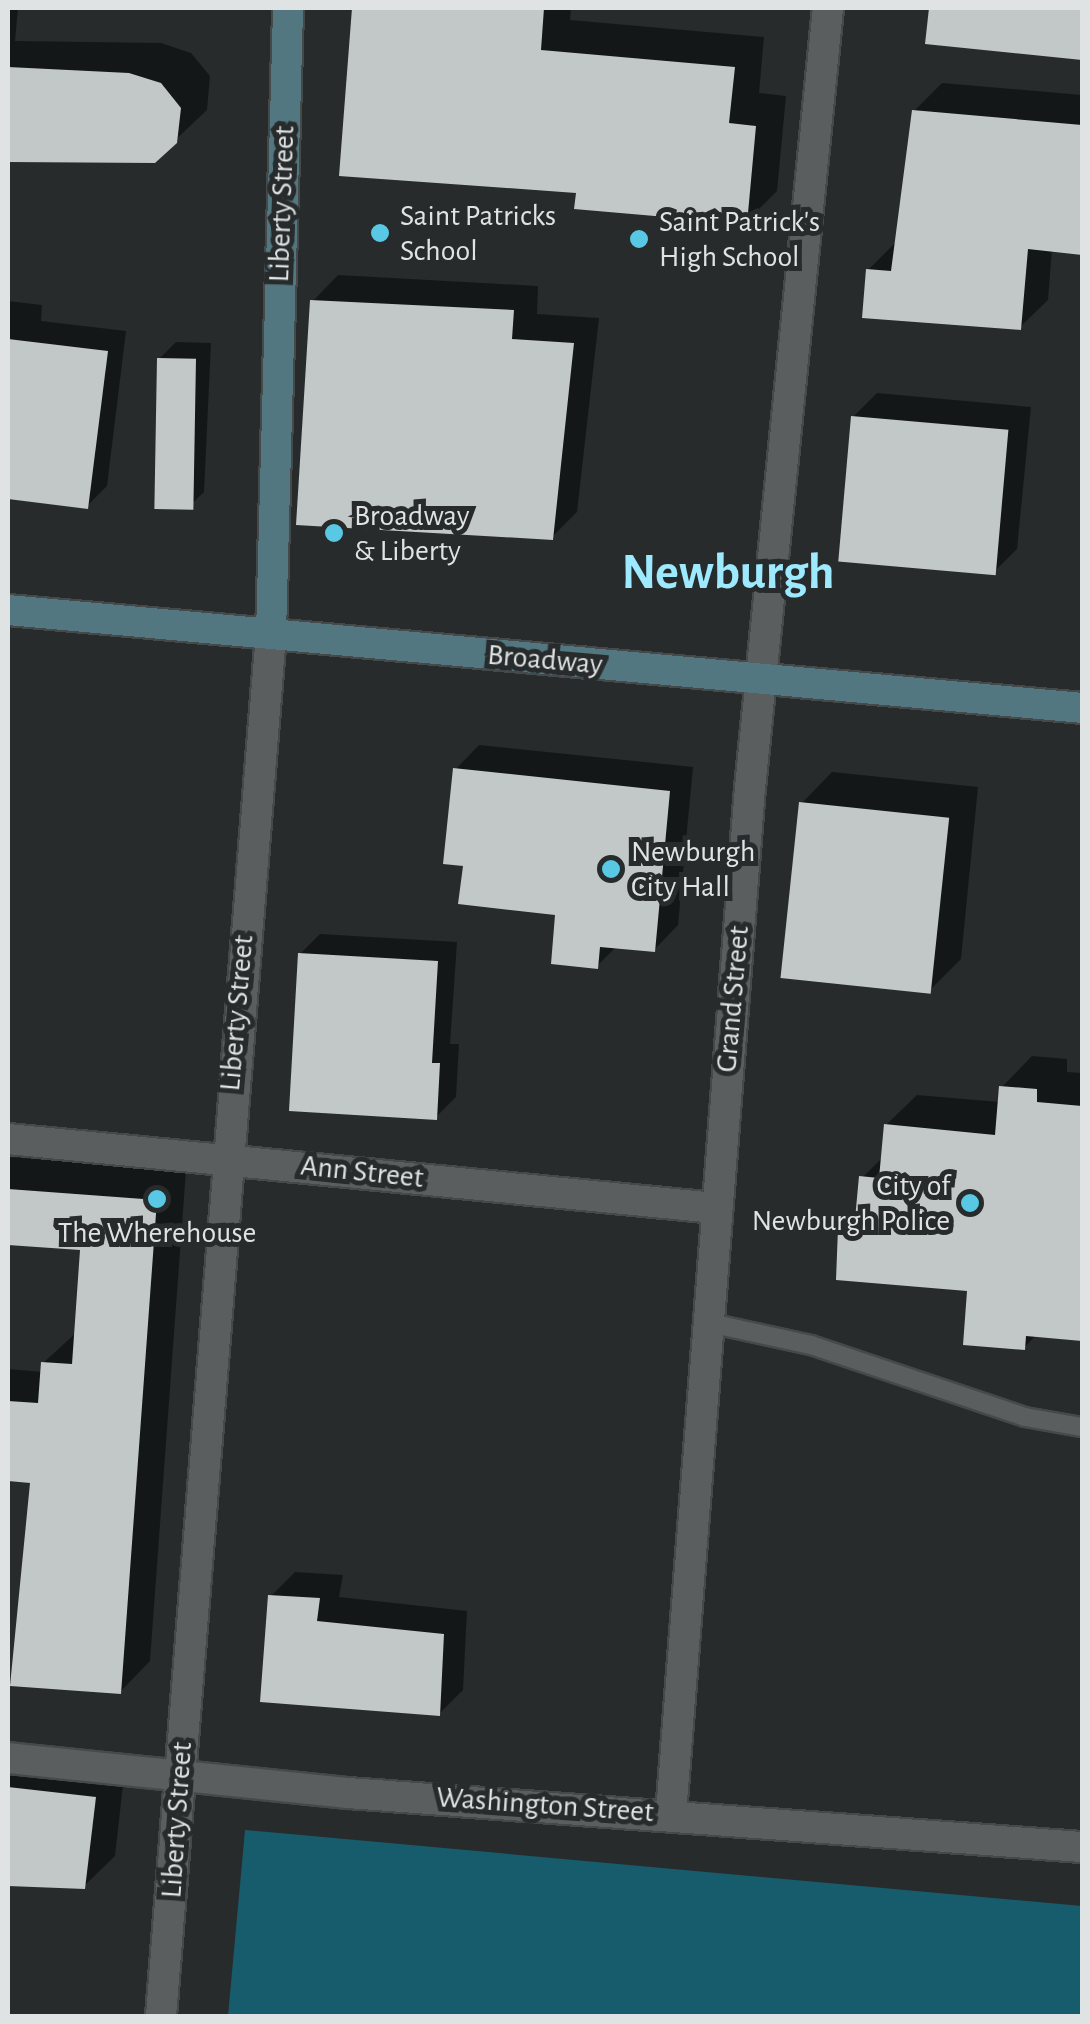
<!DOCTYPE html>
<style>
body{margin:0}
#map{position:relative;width:1090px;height:2024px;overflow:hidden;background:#272b2c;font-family:"Alegreya Sans",sans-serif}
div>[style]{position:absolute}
.green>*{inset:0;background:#165c6c}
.shadow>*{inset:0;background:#0007}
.building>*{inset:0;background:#c2c7c8;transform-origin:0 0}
.roads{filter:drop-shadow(2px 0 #46494a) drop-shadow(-2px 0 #46494a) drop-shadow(0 2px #46494a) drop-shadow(0 -2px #46494a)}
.lane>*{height:18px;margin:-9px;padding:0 9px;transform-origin:9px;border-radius:9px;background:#5a5e5f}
.street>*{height:30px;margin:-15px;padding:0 15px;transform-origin:15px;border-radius:15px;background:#5a5e5f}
.secondary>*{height:30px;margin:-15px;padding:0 15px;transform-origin:15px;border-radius:15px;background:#537780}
.dots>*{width:28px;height:28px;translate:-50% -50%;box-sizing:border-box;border:5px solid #272b2c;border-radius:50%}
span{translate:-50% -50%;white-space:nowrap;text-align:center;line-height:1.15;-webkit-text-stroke:10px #272b2c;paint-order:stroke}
.street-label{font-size:30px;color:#e0e3e4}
.poi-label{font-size:30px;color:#e0e3e4}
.left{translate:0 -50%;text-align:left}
.right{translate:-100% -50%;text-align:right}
.town-label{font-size:50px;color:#9de9fe;font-weight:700}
.frame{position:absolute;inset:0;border:10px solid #e0e3e4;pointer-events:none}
</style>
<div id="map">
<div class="green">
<div style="clip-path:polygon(245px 1830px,1082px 1906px,1082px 2016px,228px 2016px)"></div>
</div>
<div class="shadow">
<div style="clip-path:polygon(8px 8px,18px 8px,15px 41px,161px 43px,191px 53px,210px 76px,207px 110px,154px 160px,8px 159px)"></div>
<div style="clip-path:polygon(354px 8px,571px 8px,570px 20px,764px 37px,759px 93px,786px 96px,777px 191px,746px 222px,579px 191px,342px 174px)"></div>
<div style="clip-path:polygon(931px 8px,1082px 8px,1082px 58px,928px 42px)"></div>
<div style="clip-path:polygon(942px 83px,1082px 95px,1082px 253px,1052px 249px,1048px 300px,1020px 327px,868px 270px,897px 241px,914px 111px)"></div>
<div style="clip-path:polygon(338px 275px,538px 286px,537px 314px,599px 318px,577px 512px,552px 537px,313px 301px)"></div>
<div style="clip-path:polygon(8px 301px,42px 305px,41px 321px,126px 331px,107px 486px,87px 506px,51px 488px,8px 483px)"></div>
<div style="clip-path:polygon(176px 342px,211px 343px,204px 492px,187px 508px,159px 359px)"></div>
<div style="clip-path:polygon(877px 393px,1031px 407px,1017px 549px,993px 573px,853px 417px)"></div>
<div style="clip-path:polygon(479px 745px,693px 767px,678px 925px,654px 950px,617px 946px,597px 966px,558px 912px,465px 864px,455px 770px)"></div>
<div style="clip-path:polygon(832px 772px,978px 787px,961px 959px,931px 989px,802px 803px)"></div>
<div style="clip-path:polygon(320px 934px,457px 942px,450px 1044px,459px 1044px,456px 1097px,436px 1117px,300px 954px)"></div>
<div style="clip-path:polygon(1032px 1056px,1067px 1059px,1067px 1072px,1082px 1073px,1082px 1338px,1037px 1334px,1024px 1348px,970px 1289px,841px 1229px,859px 1211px,862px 1178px,884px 1156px,886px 1125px,917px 1095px,1000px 1102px,1002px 1087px)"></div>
<div style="clip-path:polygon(8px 1157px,186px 1170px,150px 1661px,120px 1692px,33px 1481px,8px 1479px,8px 1369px,43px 1372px,43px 1363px,77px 1332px,83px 1248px,8px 1242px)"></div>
<div style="clip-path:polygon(295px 1572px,343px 1575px,339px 1597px,467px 1611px,463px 1690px,439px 1714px,271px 1596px)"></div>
<div style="clip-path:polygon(8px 1753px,125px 1767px,115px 1856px,84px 1886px,8px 1882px)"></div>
</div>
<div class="building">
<div style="clip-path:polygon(352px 8px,544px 8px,541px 50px,735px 67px,729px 123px,756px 126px,747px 224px,574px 209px,576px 193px,339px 176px)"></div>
<div style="clip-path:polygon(929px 8px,1082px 8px,1082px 60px,925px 44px)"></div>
<div style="clip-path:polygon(8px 67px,129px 73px,161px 83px,181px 108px,177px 143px,155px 163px,8px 162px)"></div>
<div style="clip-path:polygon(912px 110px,1082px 125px,1082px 255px,1028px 249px,1021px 330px,862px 318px,866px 269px,891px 271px)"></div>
<div style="clip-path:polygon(310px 300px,514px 310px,512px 339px,574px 343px,553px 540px,296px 525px)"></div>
<div style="clip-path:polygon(8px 339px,108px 351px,88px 509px,8px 499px)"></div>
<div style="left:157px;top:358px;width:39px;height:151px;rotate:1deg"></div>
<div style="left:851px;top:416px;width:158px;height:146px;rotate:5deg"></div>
<div style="clip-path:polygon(453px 768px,670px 791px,655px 952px,600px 947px,598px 969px,551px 964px,555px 915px,458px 904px,463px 866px,443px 864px)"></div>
<div style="left:799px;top:802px;width:151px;height:177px;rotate:6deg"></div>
<div style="clip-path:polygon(298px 953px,438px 961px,432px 1063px,440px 1063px,437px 1120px,289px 1111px)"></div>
<div style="clip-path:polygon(999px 1086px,1037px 1089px,1037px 1102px,1082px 1106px,1082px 1341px,1026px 1336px,1025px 1350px,963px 1345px,967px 1291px,836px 1280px,838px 1228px,854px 1230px,859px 1176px,879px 1178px,884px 1124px,995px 1135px)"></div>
<div style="clip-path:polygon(8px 1189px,157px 1200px,121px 1694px,10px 1686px,30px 1483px,8px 1481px,8px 1401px,38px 1403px,41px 1362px,72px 1364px,80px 1250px,8px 1245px)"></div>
<div style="clip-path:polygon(268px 1595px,320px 1598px,317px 1621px,444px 1634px,440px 1716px,260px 1702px)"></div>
<div style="clip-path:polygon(8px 1787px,96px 1797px,85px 1889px,8px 1886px)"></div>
</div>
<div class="roads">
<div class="lane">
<div style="left:710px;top:1323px;width:103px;rotate:12.3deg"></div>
<div style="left:811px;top:1345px;width:226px;rotate:18.6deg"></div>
<div style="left:1025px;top:1417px;width:58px;rotate:10deg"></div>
</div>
<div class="street">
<div style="left:8px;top:1139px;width:711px;rotate:5.57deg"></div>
<div style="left:8px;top:1758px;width:342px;rotate:5.9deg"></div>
<div style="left:348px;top:1793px;width:736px;rotate:4.21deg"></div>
<div style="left:671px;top:1814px;width:1029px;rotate:-85.6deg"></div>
<div style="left:750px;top:788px;width:784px;rotate:-84.29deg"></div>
<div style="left:161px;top:2016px;width:1386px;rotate:-85.45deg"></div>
</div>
<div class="secondary">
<div style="left:8px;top:610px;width:1078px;rotate:5.21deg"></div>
<div style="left:271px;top:634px;width:626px;rotate:-88.44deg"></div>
</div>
</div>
<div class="dots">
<div style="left:380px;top:233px;background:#59c8e4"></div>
<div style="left:639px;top:239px;background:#59c8e4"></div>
<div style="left:334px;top:533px;background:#59c8e4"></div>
<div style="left:611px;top:869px;background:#59c8e4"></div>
<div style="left:157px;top:1199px;background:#59c8e4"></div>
<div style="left:970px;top:1203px;background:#59c8e4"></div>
</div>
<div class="street-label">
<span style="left:282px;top:204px;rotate:-88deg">Liberty Street</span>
<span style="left:545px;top:660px;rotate:5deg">Broadway</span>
<span style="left:733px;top:999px;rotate:-85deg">Grand Street</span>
<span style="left:237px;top:1013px;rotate:-85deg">Liberty Street</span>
<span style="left:362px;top:1172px;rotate:6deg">Ann Street</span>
<span style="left:545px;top:1805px;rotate:4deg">Washington Street</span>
<span style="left:177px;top:1820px;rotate:-86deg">Liberty Street</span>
</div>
<div class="poi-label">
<span class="left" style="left:400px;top:233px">Saint Patricks<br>School</span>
<span class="left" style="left:659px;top:239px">Saint Patrick's<br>High School</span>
<span class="left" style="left:354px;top:533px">Broadway<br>&amp; Liberty</span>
<span class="left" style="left:631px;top:869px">Newburgh<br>City Hall</span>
<span class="right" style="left:950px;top:1203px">City of<br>Newburgh Police</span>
<span style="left:157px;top:1233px">The Wherehouse</span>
</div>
<div class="town-label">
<span style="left:728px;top:574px">Newburgh</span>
</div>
<div class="frame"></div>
</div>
